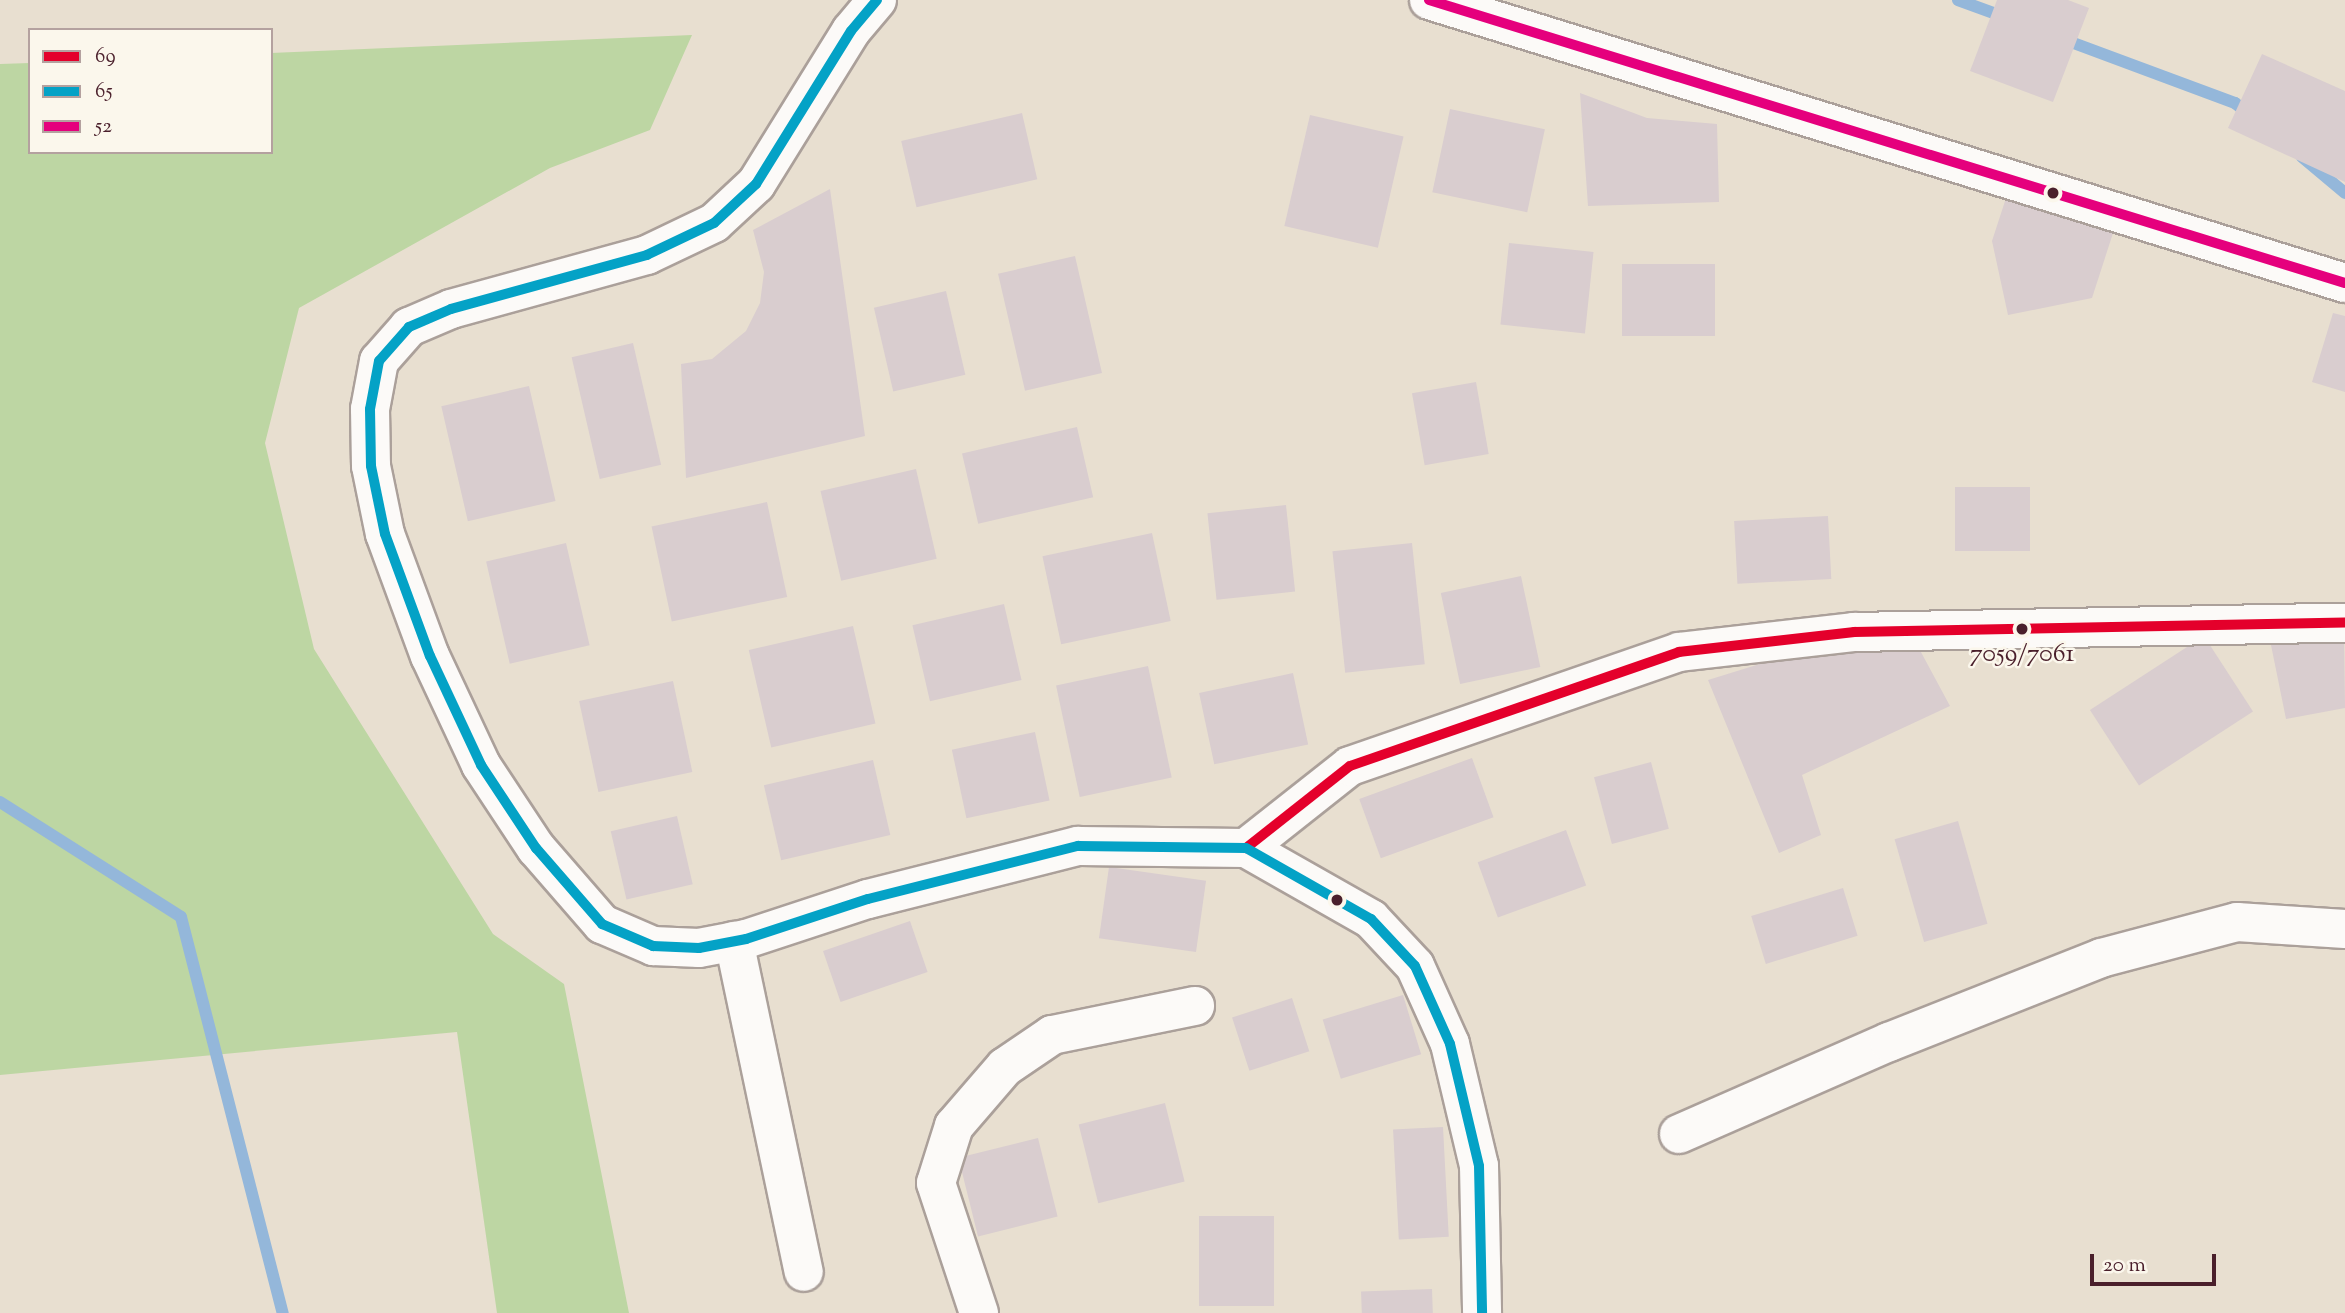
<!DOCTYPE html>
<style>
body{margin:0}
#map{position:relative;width:2345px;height:1313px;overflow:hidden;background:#e8dfd0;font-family:"Sorts Mill Goudy",serif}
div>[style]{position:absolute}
.green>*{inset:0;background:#bdd6a3}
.stream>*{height:12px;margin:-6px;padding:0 6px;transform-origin:6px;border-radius:6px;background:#94b7da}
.building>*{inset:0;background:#d9cdcf;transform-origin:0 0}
.roads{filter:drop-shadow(2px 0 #aba09a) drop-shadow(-2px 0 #aba09a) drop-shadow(0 2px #aba09a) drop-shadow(0 -2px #aba09a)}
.minor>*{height:38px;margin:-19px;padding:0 19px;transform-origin:19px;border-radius:19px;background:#fcfaf8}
.bus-1>*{height:10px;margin:-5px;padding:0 5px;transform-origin:5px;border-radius:5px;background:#e4002b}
.bus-2>*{height:10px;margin:-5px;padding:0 5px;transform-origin:5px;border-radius:5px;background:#04a2c6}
.bus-3>*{height:10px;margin:-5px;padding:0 5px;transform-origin:5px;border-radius:5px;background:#e5007d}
.dots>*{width:19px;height:19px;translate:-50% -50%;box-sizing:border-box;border:4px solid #fbf7ec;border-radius:50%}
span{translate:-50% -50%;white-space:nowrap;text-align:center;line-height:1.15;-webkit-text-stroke:5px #fbf7ec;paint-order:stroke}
.bus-label{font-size:26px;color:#4a1f2b}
.legend{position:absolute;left:28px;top:28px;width:245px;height:126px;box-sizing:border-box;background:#fbf7ec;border:2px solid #b4a19f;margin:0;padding:9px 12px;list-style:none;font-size:21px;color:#4a1f2b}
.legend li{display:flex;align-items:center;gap:14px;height:35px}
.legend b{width:35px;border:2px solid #b4a19f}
.scale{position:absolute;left:2090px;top:1254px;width:126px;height:32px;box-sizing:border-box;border:4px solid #4a1f2b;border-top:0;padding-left:9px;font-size:21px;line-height:24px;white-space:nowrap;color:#4a1f2b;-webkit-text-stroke:5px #fbf7ec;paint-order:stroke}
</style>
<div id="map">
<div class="green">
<div style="clip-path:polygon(692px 35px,650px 130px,550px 168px,299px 308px,265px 443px,314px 649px,493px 934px,564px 984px,629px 1313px,497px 1313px,457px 1032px,0 1075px,0 64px,30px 63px,30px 152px,271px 152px,271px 53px)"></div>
</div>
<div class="stream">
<div style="left:1958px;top:0;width:52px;rotate:20.2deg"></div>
<div style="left:2060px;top:38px;width:187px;rotate:20.4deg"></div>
<div style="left:2235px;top:103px;width:19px;rotate:39deg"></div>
<div style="left:2302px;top:157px;width:56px;rotate:39.9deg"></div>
<div style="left:0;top:802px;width:214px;rotate:32.4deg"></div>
<div style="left:181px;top:917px;width:409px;rotate:75.6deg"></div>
</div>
<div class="building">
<div style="clip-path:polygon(1997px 0,2068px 0,2089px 8px,2053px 102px,1970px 71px)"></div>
<div style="clip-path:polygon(2262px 54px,2345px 91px,2345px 182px,2228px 128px)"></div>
<div style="clip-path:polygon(1580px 93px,1647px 118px,1717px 124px,1719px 202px,1588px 206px)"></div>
<div style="left:1450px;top:109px;width:97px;height:85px;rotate:12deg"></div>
<div style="left:1022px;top:113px;width:68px;height:124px;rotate:77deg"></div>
<div style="left:1310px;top:115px;width:96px;height:114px;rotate:13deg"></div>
<div style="clip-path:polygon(830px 189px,865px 436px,686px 478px,681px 364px,712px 359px,746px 331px,760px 303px,764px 272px,753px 230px)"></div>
<div style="clip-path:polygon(2006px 198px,2114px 230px,2092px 298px,2008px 315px,1992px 241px)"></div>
<div style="left:1509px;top:243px;width:85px;height:82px;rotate:6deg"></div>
<div style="left:1075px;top:256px;width:120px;height:79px;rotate:77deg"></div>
<div style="left:1622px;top:264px;width:93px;height:72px"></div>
<div style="left:946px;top:291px;width:86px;height:74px;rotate:77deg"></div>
<div style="clip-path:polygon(2333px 313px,2345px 316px,2345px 392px,2312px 382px)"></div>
<div style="left:633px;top:343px;width:125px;height:63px;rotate:77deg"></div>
<div style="left:1476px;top:382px;width:73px;height:65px;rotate:80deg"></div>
<div style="left:529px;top:386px;width:118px;height:90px;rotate:77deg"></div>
<div style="left:1077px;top:427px;width:72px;height:118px;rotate:77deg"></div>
<div style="left:916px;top:469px;width:92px;height:98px;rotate:77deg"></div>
<div style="left:1955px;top:487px;width:75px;height:64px"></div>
<div style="left:767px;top:502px;width:97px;height:118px;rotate:78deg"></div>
<div style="left:1286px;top:505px;width:87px;height:79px;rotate:84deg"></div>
<div style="left:1828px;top:516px;width:63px;height:94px;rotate:87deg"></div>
<div style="left:1152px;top:533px;width:90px;height:112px;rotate:78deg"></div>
<div style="left:566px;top:543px;width:105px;height:82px;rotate:77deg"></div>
<div style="left:1412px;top:543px;width:122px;height:80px;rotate:84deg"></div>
<div style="left:1521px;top:576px;width:93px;height:82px;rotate:78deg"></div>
<div style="left:1004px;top:604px;width:78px;height:94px;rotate:77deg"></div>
<div style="left:853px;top:626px;width:100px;height:107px;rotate:77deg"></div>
<div style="clip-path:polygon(2344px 630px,2345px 708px,2286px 719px,2271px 645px)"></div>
<div style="left:2204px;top:636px;width:90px;height:136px;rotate:57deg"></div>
<div style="clip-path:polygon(1915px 641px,1950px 706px,1802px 775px,1821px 835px,1779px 853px,1708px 680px,1802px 651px)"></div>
<div style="left:1148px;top:666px;width:114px;height:94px;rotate:78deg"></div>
<div style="left:1293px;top:673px;width:73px;height:96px;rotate:78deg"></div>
<div style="left:673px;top:681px;width:93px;height:96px;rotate:78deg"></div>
<div style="left:1035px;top:732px;width:70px;height:85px;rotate:78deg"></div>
<div style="left:1472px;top:758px;width:63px;height:120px;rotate:70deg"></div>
<div style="left:873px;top:760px;width:77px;height:112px;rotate:77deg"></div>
<div style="left:1651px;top:762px;width:69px;height:59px;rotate:75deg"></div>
<div style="left:677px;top:816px;width:70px;height:68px;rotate:77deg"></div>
<div style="left:1958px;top:821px;width:107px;height:66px;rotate:74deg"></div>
<div style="left:1566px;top:830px;width:59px;height:94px;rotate:70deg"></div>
<div style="left:1109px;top:867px;width:98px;height:72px;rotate:8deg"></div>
<div style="left:1843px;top:888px;width:50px;height:96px;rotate:73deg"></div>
<div style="left:910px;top:921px;width:54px;height:92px;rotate:71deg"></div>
<div style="left:1403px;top:995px;width:62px;height:84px;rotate:73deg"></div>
<div style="left:1292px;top:998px;width:56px;height:63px;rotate:72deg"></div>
<div style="left:1165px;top:1103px;width:81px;height:89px;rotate:76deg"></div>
<div style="left:1443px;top:1127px;width:110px;height:50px;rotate:87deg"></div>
<div style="left:1038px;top:1138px;width:81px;height:82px;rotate:76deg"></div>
<div style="left:1199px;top:1216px;width:75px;height:90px"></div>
<div style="left:1432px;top:1289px;width:24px;height:71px;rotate:88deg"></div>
</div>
<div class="roads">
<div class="minor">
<div style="left:877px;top:0;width:40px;rotate:130deg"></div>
<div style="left:851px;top:31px;width:180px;rotate:121.8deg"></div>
<div style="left:756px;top:184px;width:57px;rotate:137.1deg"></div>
<div style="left:714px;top:223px;width:74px;rotate:154.5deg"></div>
<div style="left:647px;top:255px;width:203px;rotate:164.6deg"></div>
<div style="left:451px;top:309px;width:46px;rotate:156.8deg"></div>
<div style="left:409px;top:327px;width:45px;rotate:131.4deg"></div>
<div style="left:379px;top:361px;width:49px;rotate:100.6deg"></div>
<div style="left:370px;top:409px;width:57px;rotate:89deg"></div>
<div style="left:371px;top:466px;width:69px;rotate:78.4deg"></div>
<div style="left:385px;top:534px;width:130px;rotate:69.8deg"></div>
<div style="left:430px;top:656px;width:120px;rotate:64.9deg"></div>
<div style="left:481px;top:765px;width:100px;rotate:56.5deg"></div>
<div style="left:536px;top:848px;width:101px;rotate:49deg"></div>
<div style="left:602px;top:924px;width:56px;rotate:23.3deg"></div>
<div style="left:653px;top:946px;width:46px;rotate:2.5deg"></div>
<div style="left:699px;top:948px;width:48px;rotate:-10.8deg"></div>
<div style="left:746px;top:939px;width:128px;rotate:-18.2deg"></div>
<div style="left:868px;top:899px;width:217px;rotate:-14.2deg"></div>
<div style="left:1078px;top:846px;width:168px;rotate:0.7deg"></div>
<div style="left:1246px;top:848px;width:144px;rotate:29.6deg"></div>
<div style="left:1371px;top:919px;width:64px;rotate:46.9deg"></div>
<div style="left:1415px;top:966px;width:85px;rotate:65.8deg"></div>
<div style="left:1450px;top:1044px;width:125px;rotate:76.6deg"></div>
<div style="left:1479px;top:1166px;width:147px;rotate:88.8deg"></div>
<div style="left:1429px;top:0;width:959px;rotate:17.17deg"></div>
<div style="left:1246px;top:848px;width:132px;rotate:-38.3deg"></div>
<div style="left:1350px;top:766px;width:348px;rotate:-19.1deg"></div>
<div style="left:1679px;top:652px;width:176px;rotate:-6.5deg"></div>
<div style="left:1854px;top:632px;width:491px;rotate:-1.1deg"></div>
<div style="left:734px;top:941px;width:338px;rotate:78.1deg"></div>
<div style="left:1679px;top:1134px;width:229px;rotate:-23.7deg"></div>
<div style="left:1889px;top:1042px;width:228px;rotate:-21.6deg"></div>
<div style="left:2101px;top:958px;width:141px;rotate:-14.8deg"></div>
<div style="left:2237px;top:922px;width:108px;rotate:3.7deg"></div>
<div style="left:979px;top:1313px;width:137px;rotate:-108.3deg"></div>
<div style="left:936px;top:1183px;width:60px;rotate:-72.5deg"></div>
<div style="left:954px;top:1126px;width:78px;rotate:-49.2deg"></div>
<div style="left:1005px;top:1067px;width:57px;rotate:-34.2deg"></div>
<div style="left:1052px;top:1035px;width:146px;rotate:-11.5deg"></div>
</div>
</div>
<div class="bus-1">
<div style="left:1246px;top:848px;width:132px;rotate:-38.3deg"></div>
<div style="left:1350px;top:766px;width:348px;rotate:-19.1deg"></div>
<div style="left:1679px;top:652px;width:176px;rotate:-6.5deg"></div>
<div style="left:1854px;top:632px;width:491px;rotate:-1.1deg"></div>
</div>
<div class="bus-2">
<div style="left:877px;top:0;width:40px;rotate:130deg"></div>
<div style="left:851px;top:31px;width:180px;rotate:121.8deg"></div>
<div style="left:756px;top:184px;width:57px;rotate:137.1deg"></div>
<div style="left:714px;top:223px;width:74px;rotate:154.5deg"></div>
<div style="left:647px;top:255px;width:203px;rotate:164.6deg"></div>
<div style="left:451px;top:309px;width:46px;rotate:156.8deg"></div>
<div style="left:409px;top:327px;width:45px;rotate:131.4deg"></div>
<div style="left:379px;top:361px;width:49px;rotate:100.6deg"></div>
<div style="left:370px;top:409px;width:57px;rotate:89deg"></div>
<div style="left:371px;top:466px;width:69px;rotate:78.4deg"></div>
<div style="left:385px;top:534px;width:130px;rotate:69.8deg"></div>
<div style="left:430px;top:656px;width:120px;rotate:64.9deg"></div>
<div style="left:481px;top:765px;width:100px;rotate:56.5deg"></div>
<div style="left:536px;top:848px;width:101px;rotate:49deg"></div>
<div style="left:602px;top:924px;width:56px;rotate:23.3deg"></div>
<div style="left:653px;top:946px;width:46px;rotate:2.5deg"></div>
<div style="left:699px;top:948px;width:48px;rotate:-10.8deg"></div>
<div style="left:746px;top:939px;width:128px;rotate:-18.2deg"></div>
<div style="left:868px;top:899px;width:217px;rotate:-14.2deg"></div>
<div style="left:1078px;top:846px;width:168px;rotate:0.7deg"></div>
<div style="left:1246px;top:848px;width:144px;rotate:29.6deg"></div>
<div style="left:1371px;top:919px;width:64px;rotate:46.9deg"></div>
<div style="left:1415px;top:966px;width:85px;rotate:65.8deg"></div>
<div style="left:1450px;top:1044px;width:125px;rotate:76.6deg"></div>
<div style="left:1479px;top:1166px;width:147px;rotate:88.8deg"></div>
</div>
<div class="bus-3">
<div style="left:1429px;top:0;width:959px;rotate:17.17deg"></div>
</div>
<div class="dots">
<div style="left:2053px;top:193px;background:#4a1f2b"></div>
<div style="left:2022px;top:629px;background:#4a1f2b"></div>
<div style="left:1337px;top:900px;background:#4a1f2b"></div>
</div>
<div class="bus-label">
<span style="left:2022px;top:655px">7059/7061</span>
</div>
<ul class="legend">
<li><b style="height:9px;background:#e4002b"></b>69</li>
<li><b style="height:9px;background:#04a2c6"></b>65</li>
<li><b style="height:9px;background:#e5007d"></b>52</li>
</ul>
<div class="scale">20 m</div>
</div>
